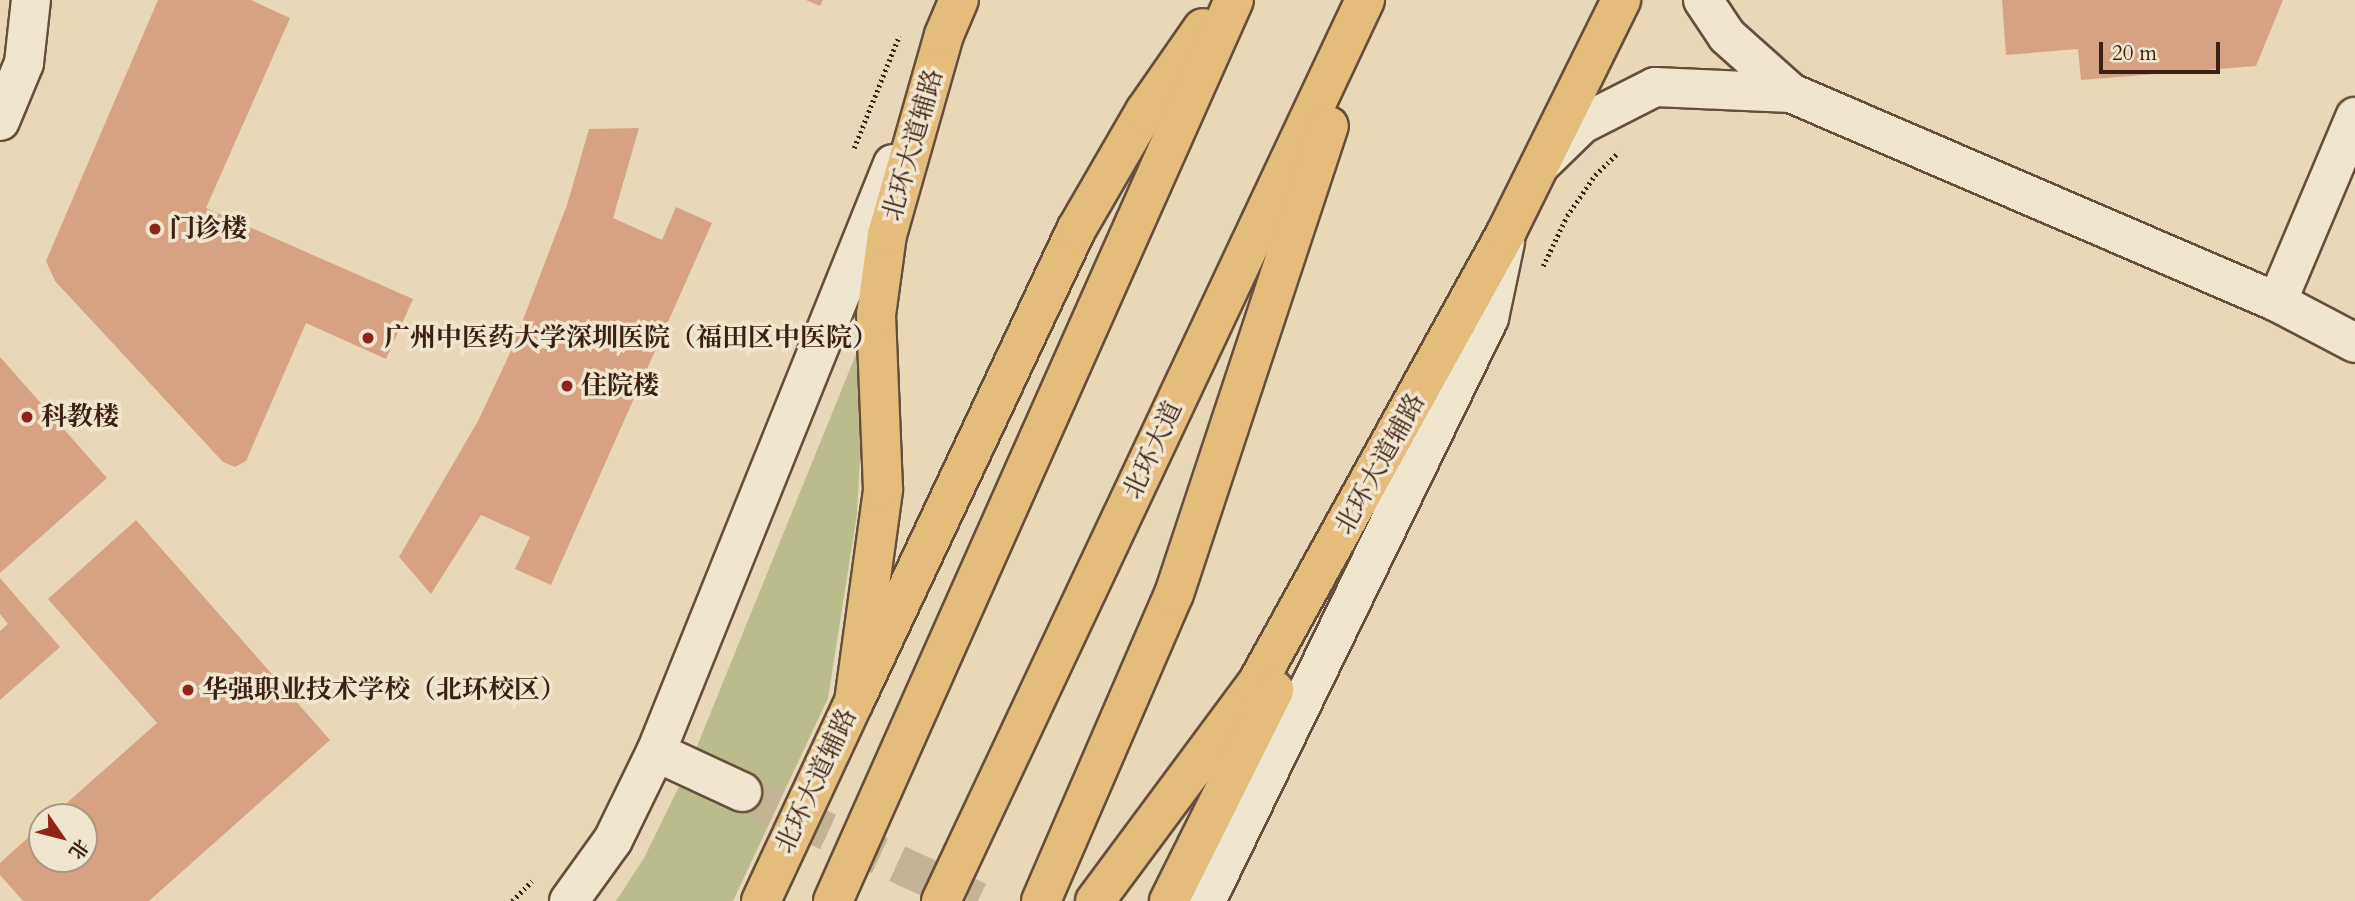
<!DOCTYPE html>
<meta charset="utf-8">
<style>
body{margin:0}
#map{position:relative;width:2355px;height:901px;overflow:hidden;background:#e8d8b7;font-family:Cardo,"Noto Serif SC",serif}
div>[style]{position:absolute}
.green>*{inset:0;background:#babd8b}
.building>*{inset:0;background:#d6a281}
.minor-tunnel>*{height:38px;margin-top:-19px;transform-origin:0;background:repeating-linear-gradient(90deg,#c5b396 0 38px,transparent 0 57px)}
.path>*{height:4.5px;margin-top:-2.25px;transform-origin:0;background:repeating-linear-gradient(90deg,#3b2014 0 2px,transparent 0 5.5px)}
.roads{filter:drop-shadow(2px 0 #664e3d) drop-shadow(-2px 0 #664e3d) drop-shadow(0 2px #664e3d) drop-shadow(0 -2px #664e3d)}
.minor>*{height:38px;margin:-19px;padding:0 19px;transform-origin:19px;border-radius:19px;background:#f0e6d0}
.tertiary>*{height:38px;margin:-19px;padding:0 19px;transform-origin:19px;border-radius:19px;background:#f0e6d0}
.primary>*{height:38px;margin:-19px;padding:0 19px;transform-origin:19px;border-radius:19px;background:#e4bc7c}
.trunk>*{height:38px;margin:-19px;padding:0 19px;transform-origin:19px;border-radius:19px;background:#e4bc7c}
.dots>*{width:19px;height:19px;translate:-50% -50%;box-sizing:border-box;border:4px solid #f0e6d0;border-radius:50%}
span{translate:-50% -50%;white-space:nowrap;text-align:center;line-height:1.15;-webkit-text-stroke:7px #f0e6d0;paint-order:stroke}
.street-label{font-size:26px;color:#3b2014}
.poi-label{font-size:26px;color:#3b2014;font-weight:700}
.left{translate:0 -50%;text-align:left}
.north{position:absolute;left:28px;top:803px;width:70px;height:70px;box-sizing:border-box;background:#f0e6d0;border:2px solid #a89785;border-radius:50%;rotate:125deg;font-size:19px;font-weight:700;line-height:28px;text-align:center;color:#3b2014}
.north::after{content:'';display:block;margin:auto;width:24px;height:32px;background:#8f2418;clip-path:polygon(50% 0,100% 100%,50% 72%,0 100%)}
.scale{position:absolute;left:2099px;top:42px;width:121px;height:32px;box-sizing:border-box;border:4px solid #3b2014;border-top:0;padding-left:9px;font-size:21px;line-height:24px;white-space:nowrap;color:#3b2014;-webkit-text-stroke:5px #f0e6d0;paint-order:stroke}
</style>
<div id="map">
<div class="green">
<div style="clip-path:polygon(867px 327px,857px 514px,828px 698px,733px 901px,616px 901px,644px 858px,689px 766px)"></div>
</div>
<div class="building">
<div style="clip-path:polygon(158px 0,251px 0,290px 18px,206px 208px,413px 299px,386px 359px,306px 323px,246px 461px,235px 467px,223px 462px,55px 281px,46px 261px)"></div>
<div style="clip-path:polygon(806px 0,823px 0,820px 6px)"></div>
<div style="clip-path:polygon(2002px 0,2283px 0,2256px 66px,2081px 80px,2078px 49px,2006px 55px)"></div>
<div style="clip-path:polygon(639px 128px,613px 218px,662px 240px,676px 207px,712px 223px,551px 585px,515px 569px,530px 537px,481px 515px,431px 594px,399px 557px,478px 421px,511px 351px,567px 205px,589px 129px)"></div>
<div style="clip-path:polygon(0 357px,107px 478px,0 573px)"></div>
<div style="clip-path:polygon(136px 520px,330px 740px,149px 901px,23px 901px,0 875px,0 863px,42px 825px,42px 859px,84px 859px,84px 817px,51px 817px,157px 723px,48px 599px)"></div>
<div style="clip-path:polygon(0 578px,60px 647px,0 700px,0 631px,8px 624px,0 614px)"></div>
</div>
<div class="minor-tunnel">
<div style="left:742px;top:792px;width:260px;rotate:24.8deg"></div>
</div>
<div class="path">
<div style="left:854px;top:148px;width:121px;rotate:-68.1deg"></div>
<div style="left:1543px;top:266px;width:55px;rotate:-64.4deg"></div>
<div style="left:1567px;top:216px;width:50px;rotate:-55.7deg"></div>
<div style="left:1595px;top:175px;width:33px;rotate:-44deg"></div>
<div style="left:512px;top:901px;width:28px;rotate:-45deg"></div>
</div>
<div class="roads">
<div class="minor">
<div style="left:0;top:121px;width:63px;rotate:-67.5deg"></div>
<div style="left:24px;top:63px;width:63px;rotate:-83.7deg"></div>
<div style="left:2277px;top:302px;width:201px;rotate:-67.1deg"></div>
<div style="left:656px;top:752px;width:95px;rotate:24.9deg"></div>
<div style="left:569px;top:901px;width:75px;rotate:-54.2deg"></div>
<div style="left:613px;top:840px;width:98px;rotate:-64deg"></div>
<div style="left:656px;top:752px;width:634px;rotate:-68.05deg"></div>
<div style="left:1206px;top:901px;width:648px;rotate:-64.11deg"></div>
<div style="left:1489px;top:318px;width:78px;rotate:-78.1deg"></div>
</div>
<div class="tertiary">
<div style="left:1703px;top:0;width:43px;rotate:56.3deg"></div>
<div style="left:1727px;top:36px;width:86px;rotate:41.7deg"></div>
<div style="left:1791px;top:93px;width:529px;rotate:23.27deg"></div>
<div style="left:2277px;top:302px;width:88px;rotate:27.7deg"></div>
<div style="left:1542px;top:163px;width:56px;rotate:-44.3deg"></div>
<div style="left:1582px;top:124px;width:82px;rotate:-26.9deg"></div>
<div style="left:1655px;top:87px;width:136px;rotate:2.5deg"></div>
</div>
<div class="primary">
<div style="left:761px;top:901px;width:220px;rotate:-65deg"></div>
<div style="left:854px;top:702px;width:215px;rotate:-82.2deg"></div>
<div style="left:883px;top:489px;width:174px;rotate:-92.3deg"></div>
<div style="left:876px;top:315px;width:81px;rotate:-82.2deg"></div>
<div style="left:887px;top:235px;width:208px;rotate:-74.1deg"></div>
<div style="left:944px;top:35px;width:38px;rotate:-67deg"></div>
<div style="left:1095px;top:901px;width:272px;rotate:-53.4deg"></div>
<div style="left:1257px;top:683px;width:517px;rotate:-61.05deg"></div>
<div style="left:1507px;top:231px;width:258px;rotate:-63.7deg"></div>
<div style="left:1169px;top:901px;width:236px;rotate:-63.5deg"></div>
</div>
<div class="trunk">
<div style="left:854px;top:702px;width:522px;rotate:-64.81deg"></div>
<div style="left:1076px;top:230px;width:138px;rotate:-59.9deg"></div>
<div style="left:1145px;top:111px;width:101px;rotate:-55.1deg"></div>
<div style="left:833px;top:901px;width:986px;rotate:-66.01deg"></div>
<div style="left:941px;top:901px;width:996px;rotate:-64.8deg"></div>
<div style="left:1041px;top:901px;width:335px;rotate:-66.6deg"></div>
<div style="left:1174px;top:594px;width:493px;rotate:-71.7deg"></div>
</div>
</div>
<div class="dots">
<div style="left:155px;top:229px;background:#8f2418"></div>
<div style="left:368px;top:338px;background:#8f2418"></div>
<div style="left:567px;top:386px;background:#8f2418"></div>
<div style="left:27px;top:417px;background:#8f2418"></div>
<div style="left:188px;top:690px;background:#8f2418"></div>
</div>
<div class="street-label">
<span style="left:913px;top:145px;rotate:-74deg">北环大道辅路</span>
<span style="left:1153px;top:450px;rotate:-65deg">北环大道</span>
<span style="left:1380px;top:464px;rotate:-61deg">北环大道辅路</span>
<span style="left:816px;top:781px;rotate:-65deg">北环大道辅路</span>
</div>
<div class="poi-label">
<span class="left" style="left:169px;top:229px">门诊楼</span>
<span class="left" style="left:384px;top:338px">广州中医药大学深圳医院（福田区中医院）</span>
<span class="left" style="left:581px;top:386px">住院楼</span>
<span class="left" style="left:41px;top:417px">科教楼</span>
<span class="left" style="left:202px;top:690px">华强职业技术学校（北环校区）</span>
</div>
<div class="north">北</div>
<div class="scale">20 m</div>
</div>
